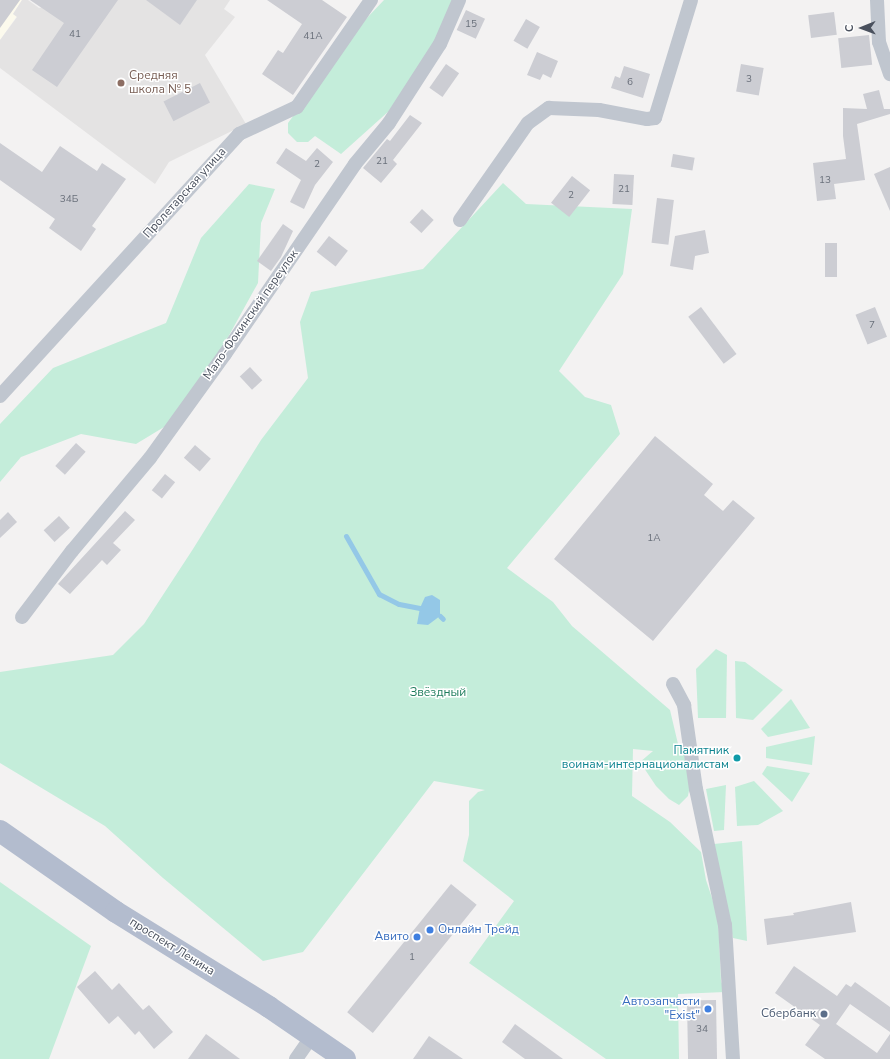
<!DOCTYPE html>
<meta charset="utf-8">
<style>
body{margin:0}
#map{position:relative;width:890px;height:1059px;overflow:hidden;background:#f3f2f2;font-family:"Nunito Sans",sans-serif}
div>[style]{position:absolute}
.commercial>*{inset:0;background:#fcfaed}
.education>*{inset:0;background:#e4e3e3}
.green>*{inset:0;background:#c4edda}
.water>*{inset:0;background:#94c8e7}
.stream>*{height:5px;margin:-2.5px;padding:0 2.5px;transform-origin:2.5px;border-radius:2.5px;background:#94c8e7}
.building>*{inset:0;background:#cccdd3;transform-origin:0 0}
.street>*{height:14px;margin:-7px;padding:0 7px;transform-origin:7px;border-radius:7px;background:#c0c6cf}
.primary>*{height:22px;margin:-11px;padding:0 11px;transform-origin:11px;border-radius:11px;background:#b3bcce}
.dots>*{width:11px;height:11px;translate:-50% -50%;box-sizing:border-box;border:2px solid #fff;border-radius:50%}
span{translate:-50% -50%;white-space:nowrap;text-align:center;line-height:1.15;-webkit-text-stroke:3px #fff;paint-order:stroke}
.number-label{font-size:10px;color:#6a707b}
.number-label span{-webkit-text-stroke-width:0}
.education-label{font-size:12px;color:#785e54}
.left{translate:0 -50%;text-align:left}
.street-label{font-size:12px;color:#4a515e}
.park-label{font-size:12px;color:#1e7c5c}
.culture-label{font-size:12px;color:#0d838f}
.right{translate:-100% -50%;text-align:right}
.shop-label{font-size:12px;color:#366cbe}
.service-label{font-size:12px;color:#4e5e75}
.north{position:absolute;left:842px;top:8px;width:40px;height:40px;-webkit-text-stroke:3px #fff;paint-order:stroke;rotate:269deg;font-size:11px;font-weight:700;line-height:16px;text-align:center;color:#4a515e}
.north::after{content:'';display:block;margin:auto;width:14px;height:18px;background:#4a515e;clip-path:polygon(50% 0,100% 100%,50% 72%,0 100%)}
</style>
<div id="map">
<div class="commercial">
<div style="clip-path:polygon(0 0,22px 0,13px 14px,17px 16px,0 40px)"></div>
</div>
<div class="education">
<div style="clip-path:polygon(22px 0,28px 0,39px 8px,72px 0,230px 0,224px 9px,235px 17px,205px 55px,246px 124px,169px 162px,155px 184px,0 68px,0 40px,17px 17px,13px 14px)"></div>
</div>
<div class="green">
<div style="clip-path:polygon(384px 0,455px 0,436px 41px,389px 111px,341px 154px,315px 136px,308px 142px,297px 142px,288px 133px,288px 123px,365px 20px)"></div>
<div style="clip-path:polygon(503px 183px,526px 204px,632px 209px,623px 274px,559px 371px,585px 397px,611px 405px,620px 434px,507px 568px,553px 602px,572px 626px,670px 710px,678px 744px,690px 765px,691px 779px,688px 796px,679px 805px,669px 799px,656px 786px,640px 762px,653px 751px,633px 749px,632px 796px,670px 822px,701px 852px,706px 880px,718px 916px,721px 981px,725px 992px,678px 994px,679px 1059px,606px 1059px,469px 963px,514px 901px,463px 861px,469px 835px,469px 801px,478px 792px,485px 790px,434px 781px,303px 952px,263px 961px,163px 878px,105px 826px,0 763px,0 672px,113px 655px,144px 624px,193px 549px,261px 440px,308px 378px,300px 322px,311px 292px,423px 269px)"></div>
<div style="clip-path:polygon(249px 184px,275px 189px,261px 223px,258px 283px,206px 377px,169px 424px,136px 444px,81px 434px,21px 457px,0 482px,0 424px,53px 368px,166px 323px,201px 238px)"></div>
<div style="clip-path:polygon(716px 649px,727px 655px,726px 718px,698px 718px,696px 669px)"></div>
<div style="clip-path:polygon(735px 661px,745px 662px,783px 690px,753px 720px,736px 718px)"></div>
<div style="clip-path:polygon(791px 699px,810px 728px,768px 737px,761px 729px)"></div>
<div style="clip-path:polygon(815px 736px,812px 765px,766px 758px,766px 747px)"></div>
<div style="clip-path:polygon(767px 766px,810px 773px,792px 802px,762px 774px)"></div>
<div style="clip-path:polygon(754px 781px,783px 811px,758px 825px,737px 826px,735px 787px)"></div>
<div style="clip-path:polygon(726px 785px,724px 830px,714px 831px,706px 789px)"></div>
<div style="clip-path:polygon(742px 841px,747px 941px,733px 938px,714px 844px)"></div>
<div style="clip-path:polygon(0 882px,91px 946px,49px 1059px,0 1059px)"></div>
</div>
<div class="water">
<div style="clip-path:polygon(432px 595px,440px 600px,440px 616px,428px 625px,417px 624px,420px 608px,425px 597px)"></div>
</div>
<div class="stream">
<div style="left:346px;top:536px;width:67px;rotate:60.4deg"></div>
<div style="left:379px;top:594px;width:22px;rotate:27deg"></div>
<div style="left:399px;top:604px;width:21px;rotate:11deg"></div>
<div style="left:440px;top:616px;width:4px;rotate:45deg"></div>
</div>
<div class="building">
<div style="clip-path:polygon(0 0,20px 0,0 28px)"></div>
<div style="clip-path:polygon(30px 0,118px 0,57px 87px,32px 70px,64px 23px)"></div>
<div style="clip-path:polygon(146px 0,197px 0,180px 25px)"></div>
<div style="clip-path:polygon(267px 0,322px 0,347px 17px,293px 95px,262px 74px,278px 50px,283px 53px,302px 24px)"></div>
<div style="left:466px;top:10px;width:21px;height:22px;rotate:25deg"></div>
<div style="left:834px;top:12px;width:23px;height:26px;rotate:83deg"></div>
<div style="left:526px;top:19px;width:16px;height:25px;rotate:30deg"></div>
<div style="left:869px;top:35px;width:30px;height:31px;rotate:84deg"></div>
<div style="clip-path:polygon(537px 52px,558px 61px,551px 78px,543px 74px,540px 80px,527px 75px)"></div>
<div style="left:446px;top:64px;width:16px;height:29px;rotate:35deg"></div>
<div style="left:741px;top:64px;width:23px;height:28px;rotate:10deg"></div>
<div style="clip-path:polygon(624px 66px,650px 74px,643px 98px,611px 88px,615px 76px,620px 78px)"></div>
<div style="left:200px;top:83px;width:22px;height:41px;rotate:63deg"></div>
<div style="clip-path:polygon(879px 90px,884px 109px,890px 109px,890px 114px,857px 124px,865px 180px,834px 184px,836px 199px,817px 201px,813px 163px,846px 159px,843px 136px,843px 108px,867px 109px,863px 94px)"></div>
<div style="clip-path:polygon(410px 115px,422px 123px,393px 160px,397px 164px,381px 183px,363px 168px,387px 139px,390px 141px)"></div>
<div style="clip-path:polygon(0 143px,42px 172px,60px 146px,97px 171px,102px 163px,126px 179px,92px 226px,96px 229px,81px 251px,49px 228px,55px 219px,0 180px)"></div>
<div style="clip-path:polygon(286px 148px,306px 161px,317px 148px,333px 162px,315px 185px,304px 209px,290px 202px,301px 180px,276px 163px)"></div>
<div style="left:673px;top:154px;width:22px;height:13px;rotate:10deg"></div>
<div style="clip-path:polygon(890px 167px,890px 211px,874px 174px)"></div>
<div style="left:614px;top:174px;width:20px;height:30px;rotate:3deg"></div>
<div style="left:572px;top:176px;width:23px;height:34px;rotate:38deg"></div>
<div style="left:657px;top:198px;width:17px;height:45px;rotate:7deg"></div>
<div style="left:422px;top:209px;width:16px;height:18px;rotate:43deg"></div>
<div style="clip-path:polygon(283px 224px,293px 231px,281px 257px,271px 271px,257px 261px)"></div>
<div style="clip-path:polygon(705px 230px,709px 253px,695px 256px,693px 270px,670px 266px,675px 236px)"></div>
<div style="left:329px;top:236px;width:24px;height:20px;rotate:38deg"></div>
<div style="left:825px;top:243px;width:12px;height:34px"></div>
<div style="left:701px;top:307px;width:59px;height:16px;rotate:53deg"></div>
<div style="left:875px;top:307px;width:32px;height:21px;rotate:68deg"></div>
<div style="left:250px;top:367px;width:18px;height:14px;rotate:47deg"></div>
<div style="clip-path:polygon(655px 436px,713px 484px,704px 495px,723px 511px,733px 500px,755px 518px,653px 641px,554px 559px)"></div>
<div style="left:76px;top:443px;width:13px;height:31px;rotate:42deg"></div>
<div style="left:195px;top:445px;width:21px;height:17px;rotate:41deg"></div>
<div style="left:165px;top:474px;width:13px;height:21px;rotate:39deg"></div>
<div style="clip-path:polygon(125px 511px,135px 520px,113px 543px,121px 550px,107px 565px,102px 560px,70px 594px,58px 584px)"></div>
<div style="clip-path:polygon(8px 512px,17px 522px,0 538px,0 520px)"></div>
<div style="left:59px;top:516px;width:16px;height:21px;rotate:47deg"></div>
<div style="left:451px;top:884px;width:33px;height:165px;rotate:39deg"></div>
<div style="clip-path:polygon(851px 902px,856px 932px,767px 945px,764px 919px,794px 915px,793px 913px)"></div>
<div style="clip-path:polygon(794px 966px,837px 996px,846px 984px,851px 987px,855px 982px,890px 1007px,890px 1032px,850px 1004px,836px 1024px,877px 1053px,890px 1034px,890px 1059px,825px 1059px,805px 1045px,820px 1025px,775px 993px)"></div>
<div style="clip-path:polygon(95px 971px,112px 990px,119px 983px,143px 1010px,149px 1005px,173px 1032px,154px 1049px,139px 1031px,135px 1035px,118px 1016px,109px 1024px,77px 987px)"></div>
<div style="left:716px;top:1000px;width:59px;height:29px;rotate:89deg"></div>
<div style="clip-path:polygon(515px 1024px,563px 1059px,525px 1059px,502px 1042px)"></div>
<div style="clip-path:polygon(206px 1034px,240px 1059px,188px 1059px)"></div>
<div style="clip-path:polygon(429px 1036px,463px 1059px,413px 1059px)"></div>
</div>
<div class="street">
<div style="left:877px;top:0;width:42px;rotate:87.3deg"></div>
<div style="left:879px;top:42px;width:34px;rotate:71deg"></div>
<div style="left:460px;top:220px;width:118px;rotate:-55deg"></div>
<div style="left:528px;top:123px;width:26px;rotate:-36deg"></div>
<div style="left:549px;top:108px;width:50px;rotate:2.3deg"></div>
<div style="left:599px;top:110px;width:49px;rotate:10.6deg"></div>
<div style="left:647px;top:119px;width:8px;rotate:-7deg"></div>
<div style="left:655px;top:118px;width:123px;rotate:-73deg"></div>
<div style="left:0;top:396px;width:355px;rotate:-47.6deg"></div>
<div style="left:239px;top:134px;width:64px;rotate:-25deg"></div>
<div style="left:297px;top:107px;width:130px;rotate:-55.3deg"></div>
<div style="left:22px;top:617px;width:83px;rotate:-52.9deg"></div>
<div style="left:72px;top:551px;width:121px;rotate:-50deg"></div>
<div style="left:150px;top:458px;width:128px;rotate:-54.2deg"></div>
<div style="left:225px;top:354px;width:230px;rotate:-55.6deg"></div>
<div style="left:355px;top:164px;width:53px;rotate:-50.3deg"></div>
<div style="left:389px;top:123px;width:94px;rotate:-57.2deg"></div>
<div style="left:440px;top:44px;width:48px;rotate:-66.6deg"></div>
<div style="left:673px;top:684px;width:24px;rotate:62deg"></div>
<div style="left:684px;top:705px;width:85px;rotate:81.9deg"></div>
<div style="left:696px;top:789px;width:139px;rotate:78deg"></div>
<div style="left:725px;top:925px;width:134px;rotate:86.6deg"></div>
<div style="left:296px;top:1059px;width:28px;rotate:-55deg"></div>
</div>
<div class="primary">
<div style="left:0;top:831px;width:141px;rotate:34.9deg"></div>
<div style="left:116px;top:912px;width:180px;rotate:31.8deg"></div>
<div style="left:269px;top:1007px;width:92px;rotate:34.4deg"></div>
</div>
<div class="dots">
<div style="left:121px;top:83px;background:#8d6e63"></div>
<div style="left:737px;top:758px;background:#0f9aa8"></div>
<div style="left:430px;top:930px;background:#3f7fe0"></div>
<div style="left:417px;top:937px;background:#3f7fe0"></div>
<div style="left:708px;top:1009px;background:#3f7fe0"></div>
<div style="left:824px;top:1014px;background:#5c6f8a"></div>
</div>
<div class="number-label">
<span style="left:471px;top:25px">15</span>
<span style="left:75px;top:35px">41</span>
<span style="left:313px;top:37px">41А</span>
<span style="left:749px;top:80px">3</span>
<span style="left:630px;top:83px">6</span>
<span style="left:382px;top:162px">21</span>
<span style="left:317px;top:165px">2</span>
<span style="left:825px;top:181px">13</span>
<span style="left:624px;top:190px">21</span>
<span style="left:571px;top:196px">2</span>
<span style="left:69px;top:200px">34Б</span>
<span style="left:872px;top:326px">7</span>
<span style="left:654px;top:539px">1А</span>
<span style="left:412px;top:958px">1</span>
<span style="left:702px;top:1030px">34</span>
</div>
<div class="education-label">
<span class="left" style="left:129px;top:83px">Средняя<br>школа № 5</span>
</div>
<div class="street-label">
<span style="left:185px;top:193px;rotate:-48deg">Пролетарская улица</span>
<span style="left:251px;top:315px;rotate:-55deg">Мало-Фокинский переулок</span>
<span style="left:172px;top:947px;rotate:32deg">проспект Ленина</span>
</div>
<div class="park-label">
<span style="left:438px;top:693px">Звёздный</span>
</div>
<div class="culture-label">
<span class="right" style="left:729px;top:758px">Памятник<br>воинам-интернационалистам</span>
</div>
<div class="shop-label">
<span class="left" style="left:438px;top:930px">Онлайн Трейд</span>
<span class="right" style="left:409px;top:937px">Авито</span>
<span class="right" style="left:700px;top:1009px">Автозапчасти<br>"Exist"</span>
</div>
<div class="service-label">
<span class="right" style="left:816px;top:1014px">Сбербанк</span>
</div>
<div class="north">С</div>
</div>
